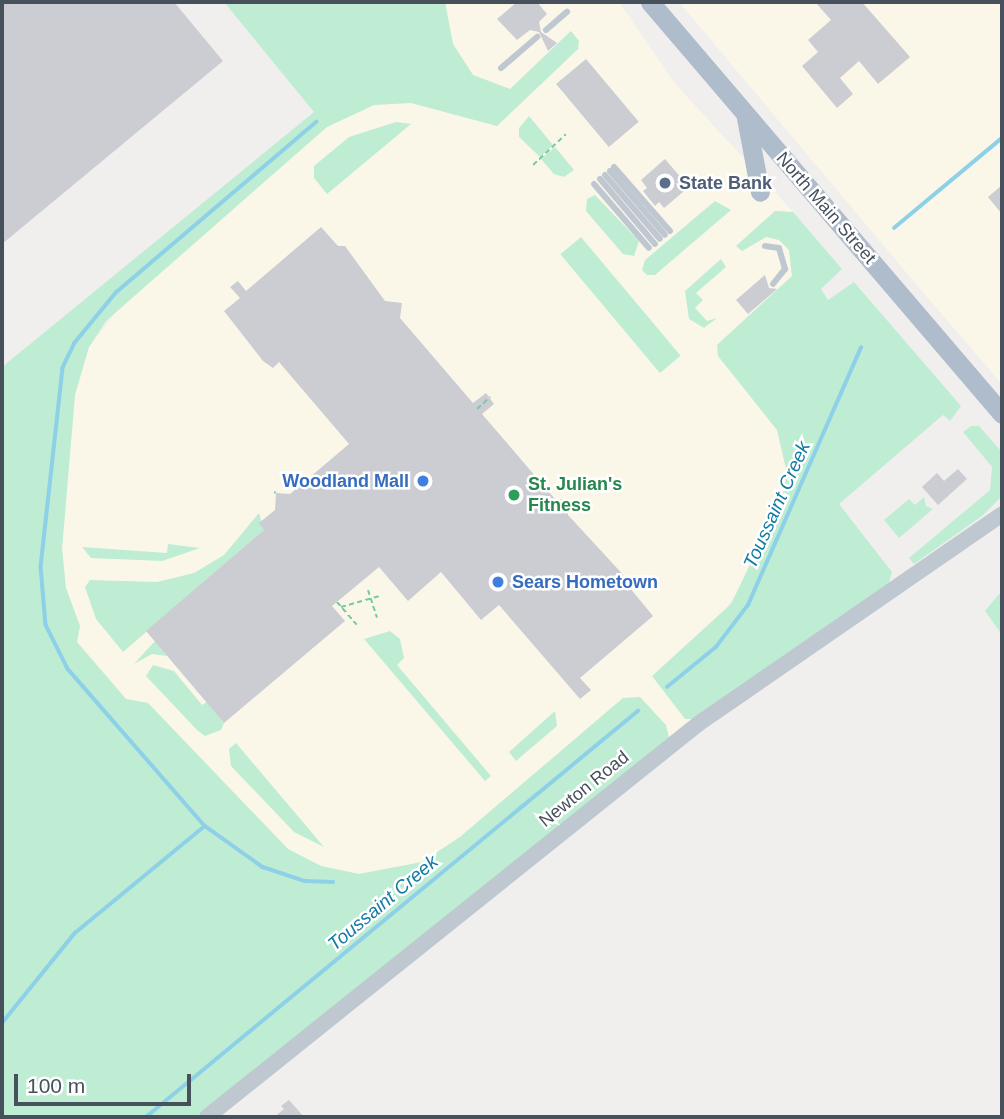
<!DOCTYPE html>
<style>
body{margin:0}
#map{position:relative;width:1004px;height:1119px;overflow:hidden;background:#f1efee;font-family:Helvetica,sans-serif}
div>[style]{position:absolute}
.commercial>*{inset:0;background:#fbf7e8}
.green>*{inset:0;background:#beedd3;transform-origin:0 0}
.stream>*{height:3.5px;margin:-1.75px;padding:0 1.75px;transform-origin:1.75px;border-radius:1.75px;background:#8dd0e8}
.building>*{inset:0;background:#cbcdd3;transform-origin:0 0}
.path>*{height:2px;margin-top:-1px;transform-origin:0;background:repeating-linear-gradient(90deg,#78caa6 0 5px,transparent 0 8.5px)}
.service>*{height:6px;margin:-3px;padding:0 3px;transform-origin:3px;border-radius:3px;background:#bfc8d0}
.tertiary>*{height:16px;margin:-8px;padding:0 8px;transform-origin:8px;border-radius:8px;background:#bfc8d0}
.primary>*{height:19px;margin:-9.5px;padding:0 9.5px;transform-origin:9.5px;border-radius:9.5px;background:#afbccc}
.dots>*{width:19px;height:19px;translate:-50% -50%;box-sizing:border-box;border:4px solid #fff;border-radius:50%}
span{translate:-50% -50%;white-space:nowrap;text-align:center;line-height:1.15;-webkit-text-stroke:5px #fff;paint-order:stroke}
.service-label{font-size:18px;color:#4e5e75;font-weight:700}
.left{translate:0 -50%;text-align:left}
.street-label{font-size:18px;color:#47515b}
.shop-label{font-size:18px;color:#366cbe;font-weight:700}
.right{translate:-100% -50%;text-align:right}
.leisure-label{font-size:18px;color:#27864d;font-weight:700}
.water-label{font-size:19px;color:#127ca4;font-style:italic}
.frame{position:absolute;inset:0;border:4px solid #47515b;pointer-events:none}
.scale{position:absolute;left:14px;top:1074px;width:177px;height:32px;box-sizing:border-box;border:4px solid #47515b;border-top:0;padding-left:9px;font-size:21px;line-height:24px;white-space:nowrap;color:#47515b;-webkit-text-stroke:5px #fff;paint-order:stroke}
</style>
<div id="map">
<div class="commercial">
<div style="clip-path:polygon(445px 2px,619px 2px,676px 85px,793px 212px,775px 211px,742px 251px,766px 237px,779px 240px,789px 250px,792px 276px,717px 345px,777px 430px,787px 473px,782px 498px,737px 593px,721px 615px,694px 719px,669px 738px,623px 698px,460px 837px,422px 862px,359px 874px,321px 866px,288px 849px,148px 703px,126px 699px,77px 642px,80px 626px,66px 588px,62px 549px,75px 395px,89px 347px,124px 302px,327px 127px,374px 105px,411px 103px,497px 126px,578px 49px,579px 41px,570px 31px,510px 89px,473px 75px,453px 44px)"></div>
<div style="clip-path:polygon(679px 2px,1002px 2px,1002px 384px,922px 291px)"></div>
</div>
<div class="green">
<div style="clip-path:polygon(224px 2px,445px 2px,453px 44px,473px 75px,510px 89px,571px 31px,579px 41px,578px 49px,497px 126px,411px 103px,374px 105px,327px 127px,106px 321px,89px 347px,75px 395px,62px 549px,66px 588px,80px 626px,77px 642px,126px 699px,148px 703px,288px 849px,321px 866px,359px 874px,422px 862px,460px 837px,623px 698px,640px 697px,666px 725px,669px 738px,201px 1117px,2px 1117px,2px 367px,314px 112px)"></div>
<div style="clip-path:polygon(529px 116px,553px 145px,540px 157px,519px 137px,519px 128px)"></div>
<div style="clip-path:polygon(396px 122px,411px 124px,327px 194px,314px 178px,314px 166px,349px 137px)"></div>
<div style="clip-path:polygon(555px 147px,574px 170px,564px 177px,554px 174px,541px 159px)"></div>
<div style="clip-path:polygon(595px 195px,639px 241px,634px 256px,623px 254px,586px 211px,587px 199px)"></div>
<div style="clip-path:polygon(715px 201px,731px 210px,655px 275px,647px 275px,642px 270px,645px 260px)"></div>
<div style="clip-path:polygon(775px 211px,793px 212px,842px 269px,821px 289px,828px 300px,854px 282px,961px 406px,950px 421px,943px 415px,839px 504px,892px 572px,889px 583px,694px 719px,685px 719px,652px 676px,731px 604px,782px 498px,787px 473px,777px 430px,718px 356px,717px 345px,792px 276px,789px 250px,779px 240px,766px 237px,742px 251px,736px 246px)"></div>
<div style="left:581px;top:237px;width:155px;height:27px;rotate:50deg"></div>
<div style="clip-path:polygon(721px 259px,726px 267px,696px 293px,703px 300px,695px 308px,707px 321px,717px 318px,704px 328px,689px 319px,685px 291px)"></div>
<div style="clip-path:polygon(971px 426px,979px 426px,1002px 452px,1002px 496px,982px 516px,914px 564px,909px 558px,990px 490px,992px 467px,963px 432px)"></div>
<div style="clip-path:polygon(924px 497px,926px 506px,933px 509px,899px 538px,884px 520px,909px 499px,915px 505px)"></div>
<div style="clip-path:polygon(259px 513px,264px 530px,123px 652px,96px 619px,85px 587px,90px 580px,157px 582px,194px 573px,224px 555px)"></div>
<div style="clip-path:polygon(168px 544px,200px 548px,162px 561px,91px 558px,82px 547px,167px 553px)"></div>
<div style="clip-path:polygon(999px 594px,1002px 596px,1002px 635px,985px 611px)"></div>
<div style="clip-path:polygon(390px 631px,400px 639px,404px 658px,397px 665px,491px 776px,485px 781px,364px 639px)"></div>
<div style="clip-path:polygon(155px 641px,167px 656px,152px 654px,134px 664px)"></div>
<div style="clip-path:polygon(153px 665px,174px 671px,202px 705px,207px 702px,224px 723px,221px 730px,205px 736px,197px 730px,146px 676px)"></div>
<div style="clip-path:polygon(555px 711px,557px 726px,516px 761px,509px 752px)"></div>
<div style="clip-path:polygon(236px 743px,324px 847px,294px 832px,231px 766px,229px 749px)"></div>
</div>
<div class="stream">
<div style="left:317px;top:122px;width:262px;rotate:139.6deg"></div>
<div style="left:117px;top:292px;width:66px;rotate:129.5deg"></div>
<div style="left:75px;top:343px;width:28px;rotate:116deg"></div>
<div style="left:63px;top:368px;width:199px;rotate:96.3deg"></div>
<div style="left:41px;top:566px;width:59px;rotate:85.2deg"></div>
<div style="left:46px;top:625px;width:49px;rotate:63.4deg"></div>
<div style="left:68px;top:669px;width:208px;rotate:48.9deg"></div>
<div style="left:205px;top:826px;width:71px;rotate:35.3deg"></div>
<div style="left:263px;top:867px;width:44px;rotate:18.4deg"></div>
<div style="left:305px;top:881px;width:28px;rotate:2deg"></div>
<div style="left:894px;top:228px;width:141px;rotate:-39.8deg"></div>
<div style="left:667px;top:687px;width:63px;rotate:-39.2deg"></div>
<div style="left:716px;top:647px;width:53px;rotate:-52.7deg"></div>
<div style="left:748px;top:605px;width:281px;rotate:-66.3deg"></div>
<div style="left:2px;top:1023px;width:116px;rotate:-51deg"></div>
<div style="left:75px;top:933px;width:168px;rotate:-39.5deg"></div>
<div style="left:146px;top:1117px;width:638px;rotate:-39.53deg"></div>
</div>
<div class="building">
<div style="clip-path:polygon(2px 2px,174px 2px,223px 61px,2px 244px)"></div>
<div style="clip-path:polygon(517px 2px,537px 2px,547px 14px,539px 22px,541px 32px,557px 43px,548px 51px,539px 32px,530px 30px,517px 40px,497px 19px)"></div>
<div style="clip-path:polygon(815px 2px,862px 2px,910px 57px,878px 84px,859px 61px,840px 78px,853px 94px,837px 108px,802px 66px,818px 52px,808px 40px,831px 20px)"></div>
<div style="left:586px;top:59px;width:82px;height:39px;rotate:50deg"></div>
<div style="clip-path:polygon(665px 159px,689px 187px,664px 208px,659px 202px,655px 206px,643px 191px,647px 188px,641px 180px)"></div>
<div style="clip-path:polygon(1002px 185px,1002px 214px,988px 197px)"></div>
<div style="clip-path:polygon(321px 227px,338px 246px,345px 246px,385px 301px,402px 303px,400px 318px,473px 403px,486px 393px,494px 404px,482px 414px,555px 499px,569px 500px,568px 515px,628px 580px,625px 582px,653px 616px,580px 678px,591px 690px,580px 699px,499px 605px,481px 620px,441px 572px,408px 601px,379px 567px,332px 606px,345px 621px,224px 723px,146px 631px,264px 530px,259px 523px,275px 510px,276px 493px,290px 494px,349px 444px,279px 362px,273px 368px,263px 361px,224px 311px,240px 298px,230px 287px,238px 281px,246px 291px)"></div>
<div style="clip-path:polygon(765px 275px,769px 288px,777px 289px,748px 314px,736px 300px)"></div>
<div style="clip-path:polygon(958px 469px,967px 479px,938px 505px,922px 487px,937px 473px,944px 481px)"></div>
<div style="clip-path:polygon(289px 1100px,304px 1117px,274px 1117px,284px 1109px,281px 1106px)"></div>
</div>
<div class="path">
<div style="left:533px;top:165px;width:45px;rotate:-43.2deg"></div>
<div style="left:477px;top:409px;width:18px;rotate:-43deg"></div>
<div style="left:274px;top:492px;width:2px;rotate:27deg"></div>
<div style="left:368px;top:590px;width:29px;rotate:72deg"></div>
<div style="left:337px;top:602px;width:30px;rotate:49deg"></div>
<div style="left:341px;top:607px;width:40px;rotate:-16deg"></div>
</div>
<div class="service">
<div style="left:546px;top:30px;width:28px;rotate:-41deg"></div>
<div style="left:501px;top:68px;width:48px;rotate:-40.7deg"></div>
<div style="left:614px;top:167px;width:85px;rotate:48.8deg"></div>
<div style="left:610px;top:171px;width:84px;rotate:49.3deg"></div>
<div style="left:605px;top:175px;width:84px;rotate:49.3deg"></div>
<div style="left:600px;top:179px;width:85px;rotate:49.8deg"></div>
<div style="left:594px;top:184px;width:84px;rotate:49.3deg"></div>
<div style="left:765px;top:246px;width:14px;rotate:8deg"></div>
<div style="left:779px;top:248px;width:22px;rotate:74deg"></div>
<div style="left:785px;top:269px;width:19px;rotate:129deg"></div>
</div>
<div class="tertiary">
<div style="left:207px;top:1117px;width:629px;rotate:-38.67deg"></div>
<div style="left:698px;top:724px;width:369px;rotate:-34.6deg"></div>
</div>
<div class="primary">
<div style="left:650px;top:2px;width:542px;rotate:49.49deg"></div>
<div style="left:746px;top:118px;width:75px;rotate:79.3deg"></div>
</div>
<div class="dots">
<div style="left:665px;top:183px;background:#5c6f8a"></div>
<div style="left:423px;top:481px;background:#3f7fe0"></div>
<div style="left:514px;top:495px;background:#2e9e5b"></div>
<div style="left:498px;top:582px;background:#3f7fe0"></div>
</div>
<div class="service-label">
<span class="left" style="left:679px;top:183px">State Bank</span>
</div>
<div class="street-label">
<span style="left:826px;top:208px;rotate:49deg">North Main Street</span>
<span style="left:584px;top:789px;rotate:-39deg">Newton Road</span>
</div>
<div class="shop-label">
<span class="right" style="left:409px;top:481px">Woodland Mall</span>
<span class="left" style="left:512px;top:582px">Sears Hometown</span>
</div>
<div class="leisure-label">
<span class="left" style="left:528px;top:495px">St. Julian's<br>Fitness</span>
</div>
<div class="water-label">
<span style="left:777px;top:505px;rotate:-66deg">Toussaint Creek</span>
<span style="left:383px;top:903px;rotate:-40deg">Toussaint Creek</span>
</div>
<div class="frame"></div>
<div class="scale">100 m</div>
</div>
